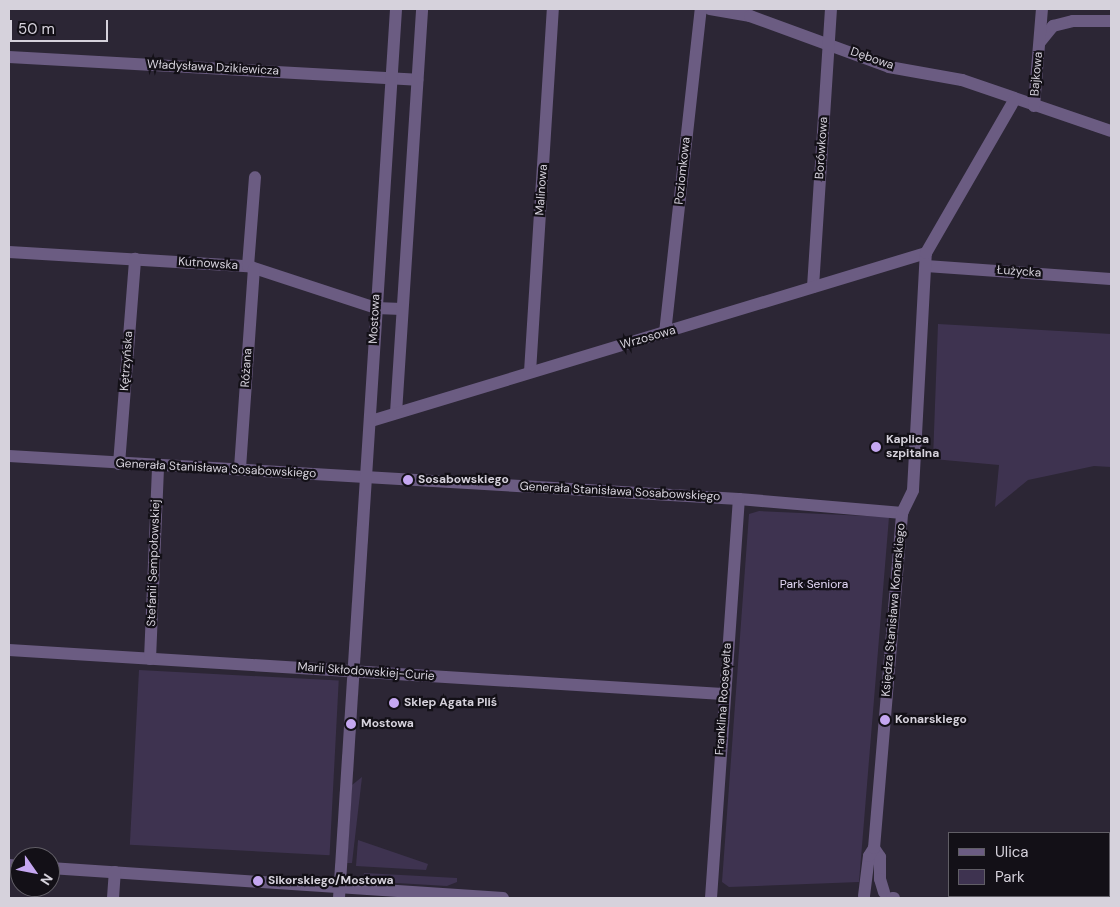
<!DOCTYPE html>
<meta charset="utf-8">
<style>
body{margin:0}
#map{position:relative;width:1120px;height:907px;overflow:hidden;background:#2c2635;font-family:"DM Sans",sans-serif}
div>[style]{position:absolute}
.green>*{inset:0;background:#3e3350;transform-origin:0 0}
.street>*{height:12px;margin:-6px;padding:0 6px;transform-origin:6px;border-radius:6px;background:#6b5c82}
.dots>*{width:14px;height:14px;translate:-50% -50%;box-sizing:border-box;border:2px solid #131017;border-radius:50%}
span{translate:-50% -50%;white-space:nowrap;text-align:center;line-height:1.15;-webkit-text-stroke:4.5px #131017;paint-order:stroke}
.street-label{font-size:12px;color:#d6d2dc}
.poi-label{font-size:12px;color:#d6d2dc;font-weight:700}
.left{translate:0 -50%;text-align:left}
.park-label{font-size:12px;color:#e3d8f6}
.frame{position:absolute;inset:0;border:10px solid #d6d2dc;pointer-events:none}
.legend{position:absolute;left:948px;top:832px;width:162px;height:65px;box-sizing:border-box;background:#131017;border:1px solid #615e66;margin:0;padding:6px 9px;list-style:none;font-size:15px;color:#d6d2dc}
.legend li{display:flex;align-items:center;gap:10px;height:25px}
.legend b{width:25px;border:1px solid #615e66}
.north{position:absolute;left:10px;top:847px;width:50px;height:50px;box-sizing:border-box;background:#131017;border:1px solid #615e66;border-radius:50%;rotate:123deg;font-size:14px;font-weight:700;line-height:20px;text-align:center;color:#d6d2dc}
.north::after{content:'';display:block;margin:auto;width:18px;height:22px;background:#c5a7f1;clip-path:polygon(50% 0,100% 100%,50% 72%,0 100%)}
.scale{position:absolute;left:10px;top:20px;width:98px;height:22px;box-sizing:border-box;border:2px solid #d6d2dc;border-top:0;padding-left:6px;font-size:15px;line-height:18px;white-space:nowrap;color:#d6d2dc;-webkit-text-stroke:4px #131017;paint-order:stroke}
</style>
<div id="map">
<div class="green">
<div style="clip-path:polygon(938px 324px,1111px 334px,1111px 467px,1094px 466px,1028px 480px,995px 507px,999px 465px,933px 459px)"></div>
<div style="clip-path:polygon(759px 511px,889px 517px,859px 882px,729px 887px,722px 882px,749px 514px)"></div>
<div style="left:139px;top:670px;width:200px;height:175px;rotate:3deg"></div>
<div style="clip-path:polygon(362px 777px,352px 863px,347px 863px,352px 785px)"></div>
<div style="clip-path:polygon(358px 840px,428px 864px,426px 870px,356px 866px)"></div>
<div style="clip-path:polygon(364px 873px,457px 878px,457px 882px,447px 886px,363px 881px)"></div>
</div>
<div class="street">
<div style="left:710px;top:9px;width:41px;rotate:9.9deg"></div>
<div style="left:750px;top:16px;width:148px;rotate:20.1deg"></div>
<div style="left:889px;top:67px;width:74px;rotate:10.1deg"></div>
<div style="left:962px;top:80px;width:157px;rotate:18.9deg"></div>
<div style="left:1040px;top:42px;width:21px;rotate:-51deg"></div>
<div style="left:1053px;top:26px;width:21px;rotate:-14deg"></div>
<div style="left:1073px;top:21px;width:38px"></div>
<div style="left:9px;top:57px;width:409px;rotate:3.2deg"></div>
<div style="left:1034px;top:106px;width:97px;rotate:-85.3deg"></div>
<div style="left:9px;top:252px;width:239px;rotate:3.4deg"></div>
<div style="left:248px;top:266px;width:135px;rotate:18.2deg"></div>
<div style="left:376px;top:308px;width:26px;rotate:2deg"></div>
<div style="left:248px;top:266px;width:89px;rotate:-85.5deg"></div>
<div style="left:926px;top:266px;width:185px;rotate:4deg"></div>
<div style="left:813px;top:287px;width:279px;rotate:-86.3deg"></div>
<div style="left:665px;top:333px;width:326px;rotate:-83.7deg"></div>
<div style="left:530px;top:372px;width:364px;rotate:-86.4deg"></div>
<div style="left:396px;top:413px;width:405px;rotate:-86.3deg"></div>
<div style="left:371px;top:421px;width:580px;rotate:-16.84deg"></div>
<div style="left:9px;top:456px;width:731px;rotate:3.37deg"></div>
<div style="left:739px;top:499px;width:164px;rotate:4.9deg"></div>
<div style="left:119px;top:464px;width:206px;rotate:-85.5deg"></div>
<div style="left:240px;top:468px;width:200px;rotate:-86deg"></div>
<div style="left:9px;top:650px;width:715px;rotate:3.53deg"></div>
<div style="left:150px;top:659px;width:193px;rotate:-87.6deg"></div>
<div style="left:874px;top:848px;width:11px;rotate:56deg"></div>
<div style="left:880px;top:857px;width:22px;rotate:90deg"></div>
<div style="left:880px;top:879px;width:14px;rotate:73deg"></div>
<div style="left:9px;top:865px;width:11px;rotate:5deg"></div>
<div style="left:50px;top:868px;width:454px;rotate:3.8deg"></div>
<div style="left:864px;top:896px;width:40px;rotate:-82.9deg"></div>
<div style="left:869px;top:856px;width:9px;rotate:-58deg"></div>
<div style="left:874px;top:848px;width:336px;rotate:-85.2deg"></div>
<div style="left:902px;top:513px;width:25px;rotate:-64deg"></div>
<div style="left:913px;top:490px;width:237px;rotate:-86.9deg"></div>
<div style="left:926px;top:253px;width:178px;rotate:-60deg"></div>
<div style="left:113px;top:898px;width:26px;rotate:-86deg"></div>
<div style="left:339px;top:898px;width:891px;rotate:-86.33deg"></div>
<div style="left:711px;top:898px;width:400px;rotate:-86deg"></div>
<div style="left:892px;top:898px;width:2px"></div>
<div style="left:961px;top:898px;width:2px;rotate:-63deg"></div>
<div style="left:1111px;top:898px;width:1px;rotate:-90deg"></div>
</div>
<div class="dots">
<div style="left:876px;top:447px;background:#c5a7f1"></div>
<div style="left:408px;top:480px;background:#c5a7f1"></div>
<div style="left:394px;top:703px;background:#c5a7f1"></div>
<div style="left:885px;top:720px;background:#c5a7f1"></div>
<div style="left:351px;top:724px;background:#c5a7f1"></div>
<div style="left:258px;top:881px;background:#c5a7f1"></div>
</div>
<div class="street-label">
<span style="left:872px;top:59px;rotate:19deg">Dębowa</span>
<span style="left:213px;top:68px;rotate:3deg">Władysława Dzikiewicza</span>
<span style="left:1037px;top:74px;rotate:-85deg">Bajkowa</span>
<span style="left:822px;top:148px;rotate:-86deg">Borówkowa</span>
<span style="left:683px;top:171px;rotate:-84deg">Poziomkowa</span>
<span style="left:542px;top:190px;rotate:-86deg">Malinowa</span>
<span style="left:208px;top:264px;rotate:4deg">Kutnowska</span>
<span style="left:1019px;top:272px;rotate:4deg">Łużycka</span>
<span style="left:375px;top:319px;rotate:-87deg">Mostowa</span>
<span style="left:648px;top:338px;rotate:-16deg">Wrzosowa</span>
<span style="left:127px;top:361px;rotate:-86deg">Kętrzyńska</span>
<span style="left:247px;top:368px;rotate:-86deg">Różana</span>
<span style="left:216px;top:469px;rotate:3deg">Generała Stanisława Sosabowskiego</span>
<span style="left:620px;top:492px;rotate:3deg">Generała Stanisława Sosabowskiego</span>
<span style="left:154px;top:563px;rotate:-88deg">Stefanii Sempołowskiej</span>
<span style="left:894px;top:610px;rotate:-85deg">Księdza Stanisława Konarskiego</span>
<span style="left:366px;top:672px;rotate:4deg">Marii Skłodowskiej-Curie</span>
<span style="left:724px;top:699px;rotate:-86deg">Franklina Roosevelta</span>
</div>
<div class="poi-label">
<span class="left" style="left:886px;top:447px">Kaplica<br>szpitalna</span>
<span class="left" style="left:418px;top:480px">Sosabowskiego</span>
<span class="left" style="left:404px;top:703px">Sklep Agata Pliś</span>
<span class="left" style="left:895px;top:720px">Konarskiego</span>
<span class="left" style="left:361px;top:724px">Mostowa</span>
<span class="left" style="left:268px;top:881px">Sikorskiego/Mostowa</span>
</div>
<div class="park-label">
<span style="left:814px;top:585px">Park Seniora</span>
</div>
<div class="frame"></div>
<ul class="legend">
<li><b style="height:6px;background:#6b5c82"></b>Ulica</li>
<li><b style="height:14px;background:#3e3350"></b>Park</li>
</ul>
<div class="north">N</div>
<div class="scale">50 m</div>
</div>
